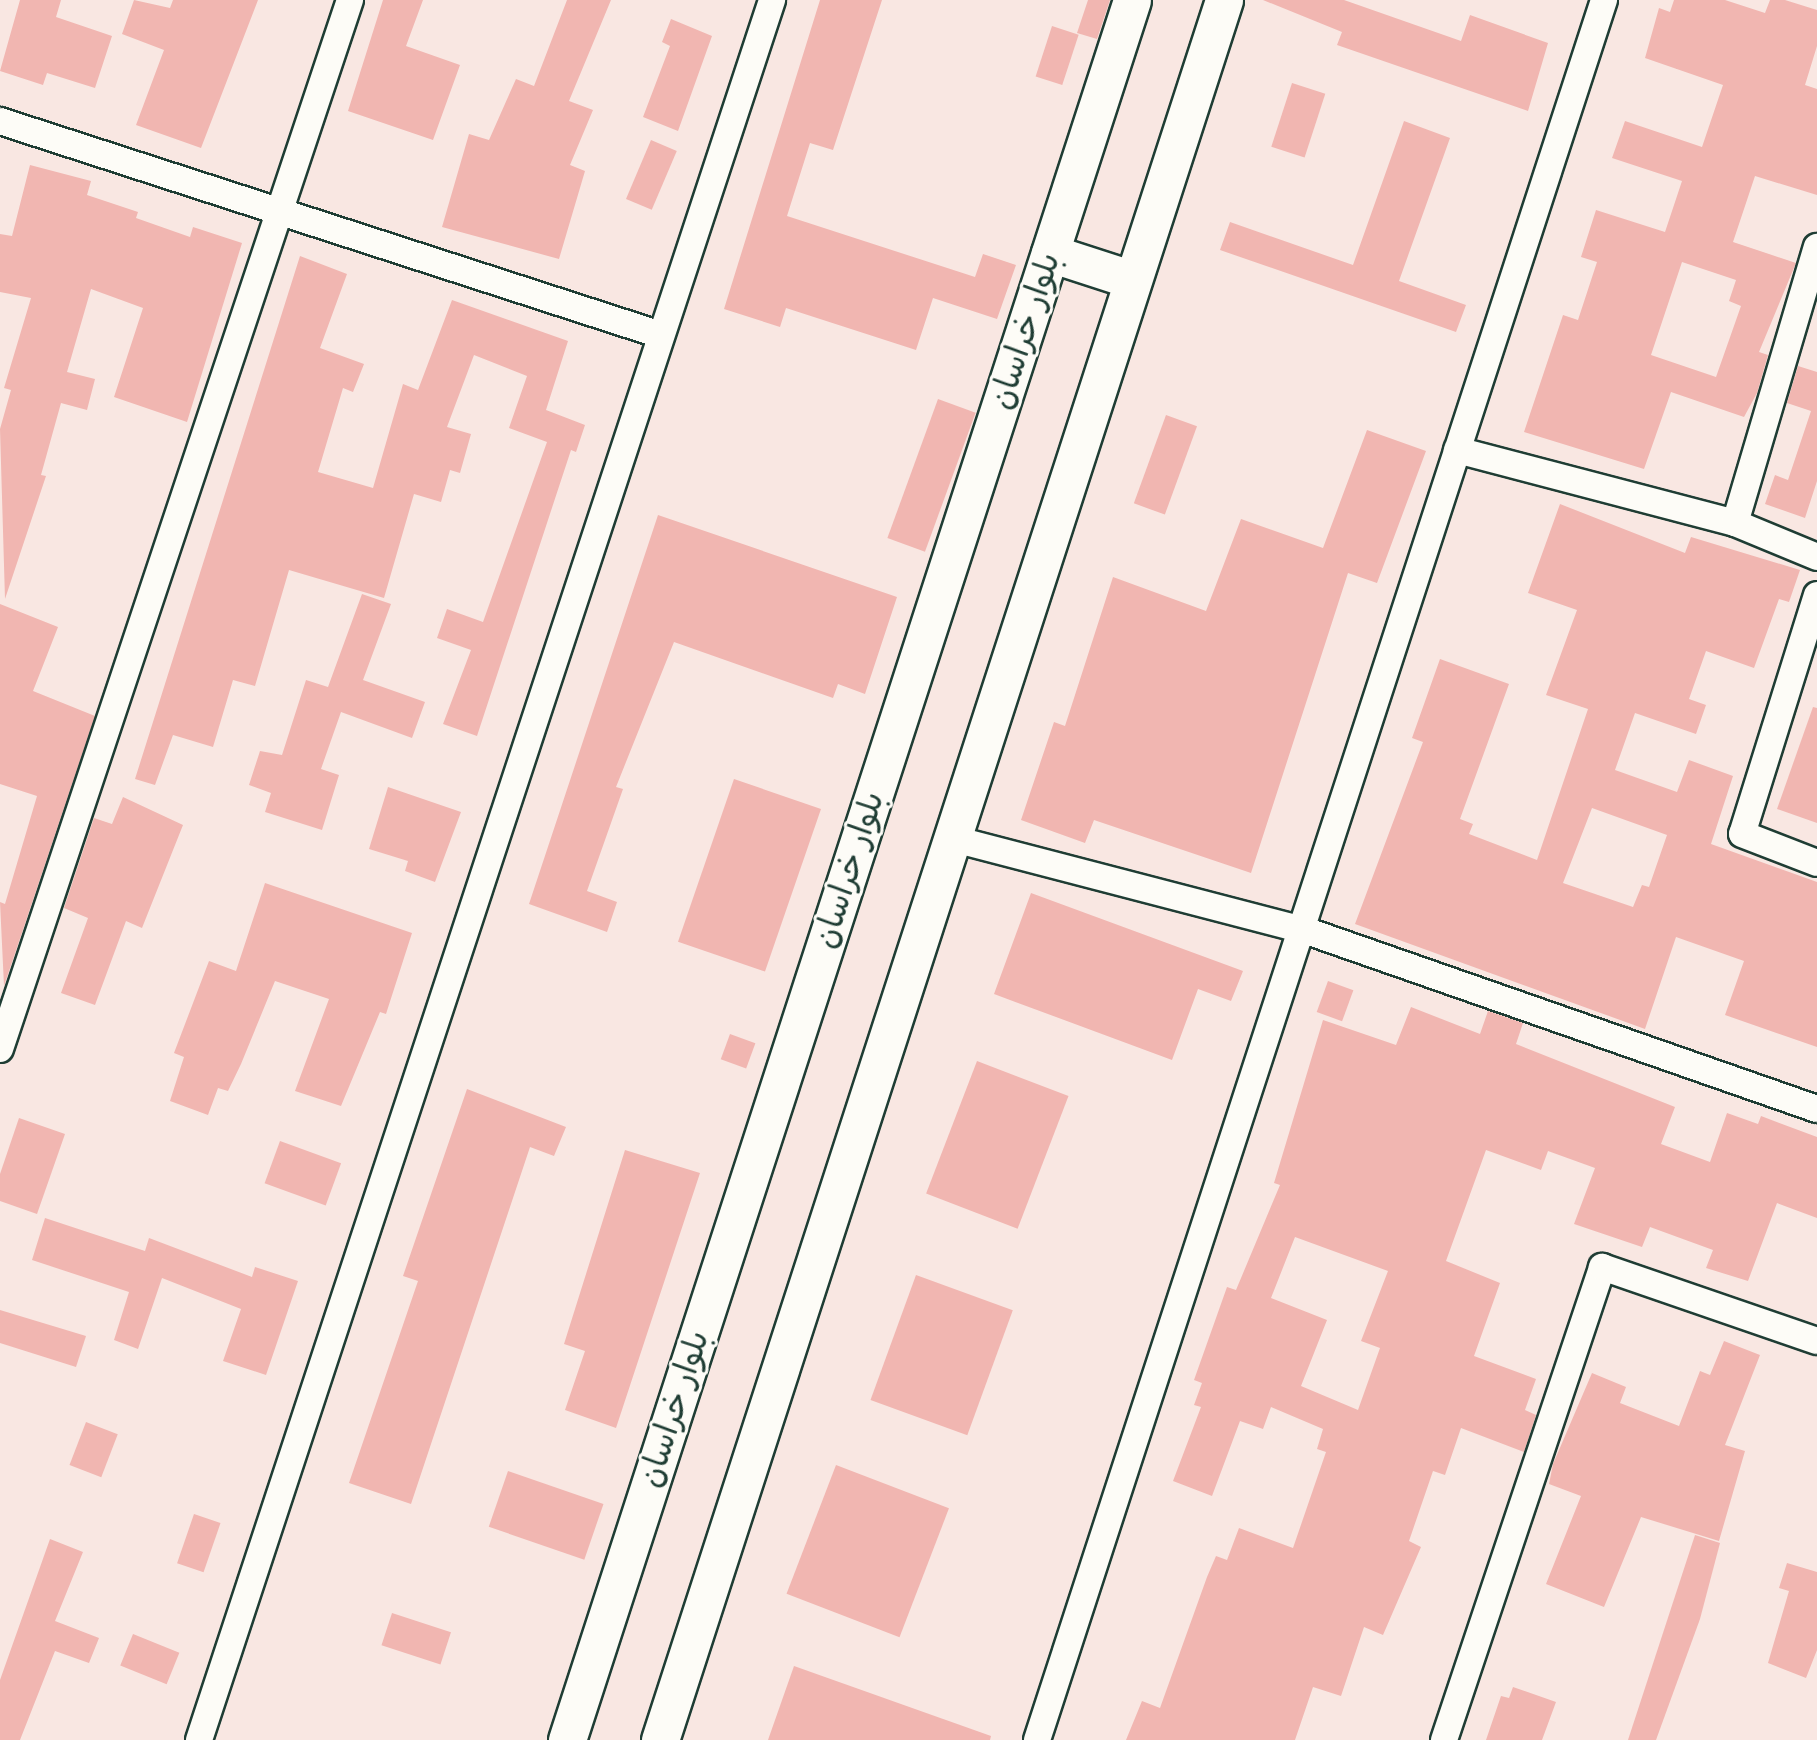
<!DOCTYPE html>
<meta charset="utf-8">
<style>
body{margin:0}
#map{position:relative;width:1817px;height:1740px;overflow:hidden;background:#f9e7e2;font-family:Caveat,"Playpen Sans Arabic",sans-serif}
div>[style]{position:absolute}
.building>*{inset:0;background:#f1b6b1;transform-origin:0 0}
.roads{filter:drop-shadow(2px 0 #1f3d34) drop-shadow(-2px 0 #1f3d34) drop-shadow(0 2px #1f3d34) drop-shadow(0 -2px #1f3d34)}
.minor>*{height:26px;margin:-13px;padding:0 13px;transform-origin:13px;border-radius:13px;background:#fdfcf7}
.secondary>*{height:37px;margin:-18.5px;padding:0 18.5px;transform-origin:18.5px;border-radius:18.5px;background:#fdfcf7}
span{translate:-50% -50%;white-space:nowrap;text-align:center;line-height:1.15;-webkit-text-stroke:6px #fdfcf7;paint-order:stroke}
.street-label{font-size:33px;color:#1f3d34}
</style>
<div id="map">
<div class="building">
<div style="clip-path:polygon(20px 0,61px 0,56px 17px,112px 36px,95px 88px,47px 73px,43px 85px,0 71px)"></div>
<div style="clip-path:polygon(134px 0,170px 8px,173px 0,258px 0,201px 148px,136px 125px,164px 50px,122px 34px)"></div>
<div style="clip-path:polygon(383px 0,423px 0,406px 46px,460px 65px,433px 140px,348px 111px)"></div>
<div style="clip-path:polygon(567px 0,611px 0,569px 101px,593px 110px,570px 165px,585px 171px,559px 259px,442px 227px,469px 134px,489px 140px,516px 79px,534px 86px)"></div>
<div style="clip-path:polygon(820px 0,882px 0,833px 150px,810px 143px,787px 216px,975px 277px,983px 254px,1016px 265px,997px 319px,933px 298px,916px 350px,786px 308px,780px 327px,724px 309px)"></div>
<div style="clip-path:polygon(1088px 0,1110px 0,1097px 39px,1077px 33px)"></div>
<div style="clip-path:polygon(1263px 0,1344px 0,1461px 41px,1470px 15px,1548px 43px,1528px 111px,1337px 45px,1342px 32px)"></div>
<div style="clip-path:polygon(evenodd,1674px 0,1725px 0,1765px 13px,1770px 0,1785px 0,1817px 10px,1817px 46px,1805px 85px,1817px 89px,1817px 195px,1755px 176px,1733px 242px,1796px 263px,1759px 352px,1768px 355px,1757px 393px,1744px 417px,1671px 392px,1644px 469px,1524px 432px,1563px 315px,1578px 320px,1597px 262px,1581px 257px,1596px 210px,1665px 232px,1682px 181px,1612px 158px,1625px 121px,1702px 147px,1723px 85px,1645px 58px,1659px 8px,1670px 12px,1674px 0,1682px 262px,1736px 280px,1729px 301px,1741px 306px,1716px 377px,1651px 355px,1682px 262px)"></div>
<div style="clip-path:polygon(671px 19px,712px 36px,678px 131px,643px 117px,670px 46px,662px 42px)"></div>
<div style="left:1052px;top:26px;width:28px;height:53px;rotate:18deg"></div>
<div style="left:1292px;top:83px;width:35px;height:67px;rotate:18deg"></div>
<div style="clip-path:polygon(1404px 121px,1450px 138px,1399px 281px,1466px 305px,1456px 332px,1220px 250px,1230px 222px,1353px 265px)"></div>
<div style="left:651px;top:140px;width:28px;height:64px;rotate:23deg"></div>
<div style="clip-path:polygon(30px 165px,91px 181px,87px 195px,138px 212px,136px 218px,190px 237px,193px 227px,242px 243px,187px 422px,114px 397px,143px 308px,91px 289px,67px 372px,95px 379px,87px 410px,61px 403px,41px 475px,46px 476px,5px 599px,0 429px,11px 390px,4px 388px,31px 298px,0 292px,0 234px,12px 236px)"></div>
<div style="clip-path:polygon(300px 256px,347px 274px,320px 348px,364px 364px,353px 392px,343px 388px,318px 472px,373px 488px,403px 384px,418px 390px,452px 300px,568px 341px,546px 410px,585px 425px,576px 452px,571px 450px,477px 736px,443px 724px,471px 650px,437px 638px,447px 609px,483px 622px,547px 442px,509px 428px,527px 376px,474px 355px,447px 427px,471px 434px,460px 473px,450px 470px,441px 502px,414px 494px,384px 598px,289px 570px,255px 686px,233px 680px,213px 747px,173px 735px,155px 785px,135px 779px)"></div>
<div style="clip-path:polygon(1798px 366px,1817px 372px,1817px 481px,1805px 518px,1765px 504px,1775px 475px,1788px 480px,1811px 411px,1787px 403px)"></div>
<div style="left:938px;top:399px;width:40px;height:148px;rotate:20deg"></div>
<div style="left:1166px;top:415px;width:33px;height:94px;rotate:20deg"></div>
<div style="clip-path:polygon(1367px 430px,1426px 451px,1377px 583px,1348px 573px,1251px 873px,1094px 820px,1085px 843px,1021px 820px,1054px 722px,1065px 726px,1113px 577px,1206px 611px,1241px 519px,1323px 548px)"></div>
<div style="clip-path:polygon(evenodd,1560px 504px,1685px 553px,1691px 537px,1800px 570px,1789px 602px,1779px 599px,1754px 668px,1706px 651px,1689px 699px,1706px 705px,1696px 734px,1635px 713px,1615px 770px,1677px 792px,1689px 760px,1733px 776px,1711px 844px,1817px 882px,1817px 1047px,1725px 1015px,1744px 961px,1676px 937px,1645px 1029px,1355px 924px,1423px 742px,1412px 738px,1440px 659px,1509px 684px,1460px 819px,1473px 824px,1469px 834px,1537px 860px,1588px 709px,1546px 695px,1577px 610px,1528px 593px,1560px 504px,1592px 808px,1667px 835px,1649px 887px,1642px 885px,1633px 907px,1563px 883px,1592px 808px)"></div>
<div style="clip-path:polygon(658px 515px,897px 597px,865px 694px,838px 684px,833px 698px,674px 642px,616px 787px,623px 789px,587px 891px,617px 902px,607px 932px,529px 904px)"></div>
<div style="clip-path:polygon(362px 594px,391px 604px,363px 680px,425px 702px,412px 738px,341px 712px,321px 769px,339px 775px,322px 830px,265px 812px,271px 793px,249px 785px,260px 751px,282px 755px,306px 680px,328px 687px)"></div>
<div style="clip-path:polygon(0 604px,58px 627px,33px 691px,95px 716px,4px 986px,0 902px,5px 904px,37px 796px,0 784px)"></div>
<div style="clip-path:polygon(1813px 707px,1817px 708px,1817px 823px,1777px 809px)"></div>
<div style="left:734px;top:779px;width:92px;height:172px;rotate:19deg"></div>
<div style="clip-path:polygon(388px 787px,461px 812px,435px 882px,405px 871px,408px 861px,369px 849px)"></div>
<div style="clip-path:polygon(123px 797px,183px 825px,142px 928px,126px 921px,95px 1005px,61px 993px,88px 918px,64px 908px,94px 818px,112px 824px)"></div>
<div style="clip-path:polygon(265px 883px,412px 933px,386px 1014px,380px 1012px,341px 1106px,295px 1091px,329px 999px,275px 981px,241px 1064px,228px 1091px,218px 1088px,208px 1115px,170px 1101px,184px 1057px,174px 1053px,209px 961px,236px 971px)"></div>
<div style="clip-path:polygon(1031px 893px,1243px 971px,1231px 1001px,1198px 989px,1172px 1060px,994px 994px)"></div>
<div style="left:1328px;top:981px;width:27px;height:33px;rotate:20deg"></div>
<div style="clip-path:polygon(evenodd,1411px 1007px,1480px 1034px,1488px 1011px,1523px 1023px,1516px 1044px,1675px 1107px,1661px 1144px,1710px 1162px,1727px 1113px,1758px 1124px,1761px 1116px,1817px 1137px,1817px 1218px,1777px 1203px,1748px 1281px,1706px 1268px,1713px 1250px,1650px 1227px,1642px 1247px,1574px 1224px,1595px 1168px,1548px 1151px,1541px 1170px,1486px 1150px,1446px 1261px,1500px 1283px,1474px 1356px,1536px 1379px,1525px 1410px,1536px 1415px,1524px 1452px,1461px 1428px,1445px 1475px,1433px 1471px,1409px 1541px,1421px 1547px,1383px 1635px,1364px 1627px,1341px 1696px,1313px 1687px,1295px 1740px,1126px 1740px,1142px 1701px,1160px 1708px,1207px 1577px,1216px 1556px,1227px 1560px,1239px 1528px,1293px 1548px,1326px 1452px,1317px 1449px,1323px 1429px,1271px 1407px,1263px 1429px,1240px 1421px,1212px 1496px,1173px 1481px,1201px 1407px,1194px 1405px,1202px 1383px,1194px 1380px,1227px 1287px,1236px 1290px,1280px 1185px,1274px 1183px,1323px 1020px,1396px 1045px,1411px 1007px,1295px 1237px,1388px 1271px,1361px 1341px,1380px 1348px,1358px 1410px,1301px 1386px,1327px 1320px,1271px 1298px,1295px 1237px)"></div>
<div style="left:730px;top:1034px;width:27px;height:27px;rotate:20deg"></div>
<div style="left:977px;top:1061px;width:98px;height:142px;rotate:21deg"></div>
<div style="clip-path:polygon(467px 1089px,566px 1127px,554px 1156px,530px 1147px,411px 1504px,349px 1483px,418px 1281px,403px 1276px)"></div>
<div style="clip-path:polygon(19px 1118px,65px 1134px,37px 1214px,0 1201px,0 1174px)"></div>
<div style="left:280px;top:1141px;width:65px;height:45px;rotate:20deg"></div>
<div style="clip-path:polygon(625px 1150px,700px 1173px,616px 1428px,565px 1410px,585px 1351px,564px 1344px)"></div>
<div style="clip-path:polygon(45px 1218px,145px 1251px,149px 1238px,252px 1277px,255px 1267px,298px 1281px,266px 1375px,223px 1361px,241px 1309px,162px 1278px,138px 1349px,114px 1340px,129px 1292px,32px 1260px)"></div>
<div style="left:916px;top:1275px;width:103px;height:133px;rotate:20deg"></div>
<div style="clip-path:polygon(0 1310px,86px 1336px,76px 1367px,0 1343px)"></div>
<div style="clip-path:polygon(1724px 1341px,1760px 1355px,1725px 1445px,1745px 1451px,1719px 1541px,1641px 1517px,1604px 1607px,1546px 1584px,1581px 1496px,1549px 1484px,1553px 1464px,1592px 1373px,1626px 1387px,1620px 1403px,1679px 1426px,1700px 1371px,1710px 1375px)"></div>
<div style="left:86px;top:1422px;width:34px;height:46px;rotate:21deg"></div>
<div style="left:836px;top:1465px;width:121px;height:138px;rotate:21deg"></div>
<div style="left:508px;top:1471px;width:101px;height:59px;rotate:19deg"></div>
<div style="left:194px;top:1514px;width:28px;height:52px;rotate:19deg"></div>
<div style="clip-path:polygon(1695px 1535px,1720px 1543px,1700px 1619px,1656px 1740px,1628px 1740px)"></div>
<div style="clip-path:polygon(50px 1539px,83px 1552px,55px 1621px,99px 1638px,89px 1663px,55px 1651px,20px 1740px,0 1740px,0 1680px)"></div>
<div style="clip-path:polygon(1787px 1563px,1817px 1572px,1817px 1650px,1806px 1678px,1768px 1663px,1789px 1591px,1779px 1588px)"></div>
<div style="left:392px;top:1613px;width:62px;height:34px;rotate:18deg"></div>
<div style="left:133px;top:1634px;width:50px;height:34px;rotate:22deg"></div>
<div style="clip-path:polygon(794px 1666px,991px 1736px,990px 1740px,768px 1740px)"></div>
<div style="clip-path:polygon(1513px 1687px,1556px 1702px,1542px 1740px,1486px 1740px,1501px 1696px,1509px 1698px)"></div>
</div>
<div class="roads">
<div class="minor">
<div style="left:0;top:121px;width:695px;rotate:17.94deg"></div>
<div style="left:1457px;top:450px;width:287px;rotate:14.7deg"></div>
<div style="left:1735px;top:523px;width:89px;rotate:22.5deg"></div>
<div style="left:1735px;top:523px;width:288px;rotate:-73.5deg"></div>
<div style="left:1817px;top:595px;width:250px;rotate:107.4deg"></div>
<div style="left:1742px;top:834px;width:80px;rotate:21.1deg"></div>
<div style="left:950px;top:838px;width:366px;rotate:14.6deg"></div>
<div style="left:1304px;top:930px;width:543px;rotate:19.24deg"></div>
<div style="left:0;top:1049px;width:1106px;rotate:-71.55deg"></div>
<div style="left:199px;top:1740px;width:1832px;rotate:-71.77deg"></div>
<div style="left:1037px;top:1740px;width:1830px;rotate:-71.95deg"></div>
<div style="left:1444px;top:1740px;width:499px;rotate:-71.5deg"></div>
<div style="left:1602px;top:1267px;width:227px;rotate:19deg"></div>
</div>
<div class="secondary">
<div style="left:1050px;top:253px;width:87px;rotate:18deg"></div>
<div style="left:567px;top:1740px;width:1829px;rotate:-72.01deg"></div>
<div style="left:660px;top:1740px;width:1829px;rotate:-72.04deg"></div>
</div>
</div>
<div class="street-label">
<span style="left:1025px;top:331px;rotate:-72deg">بلوار خراسان</span>
<span style="left:849px;top:870px;rotate:-72deg">بلوار خراسان</span>
<span style="left:674px;top:1409px;rotate:-72deg">بلوار خراسان</span>
</div>
</div>
